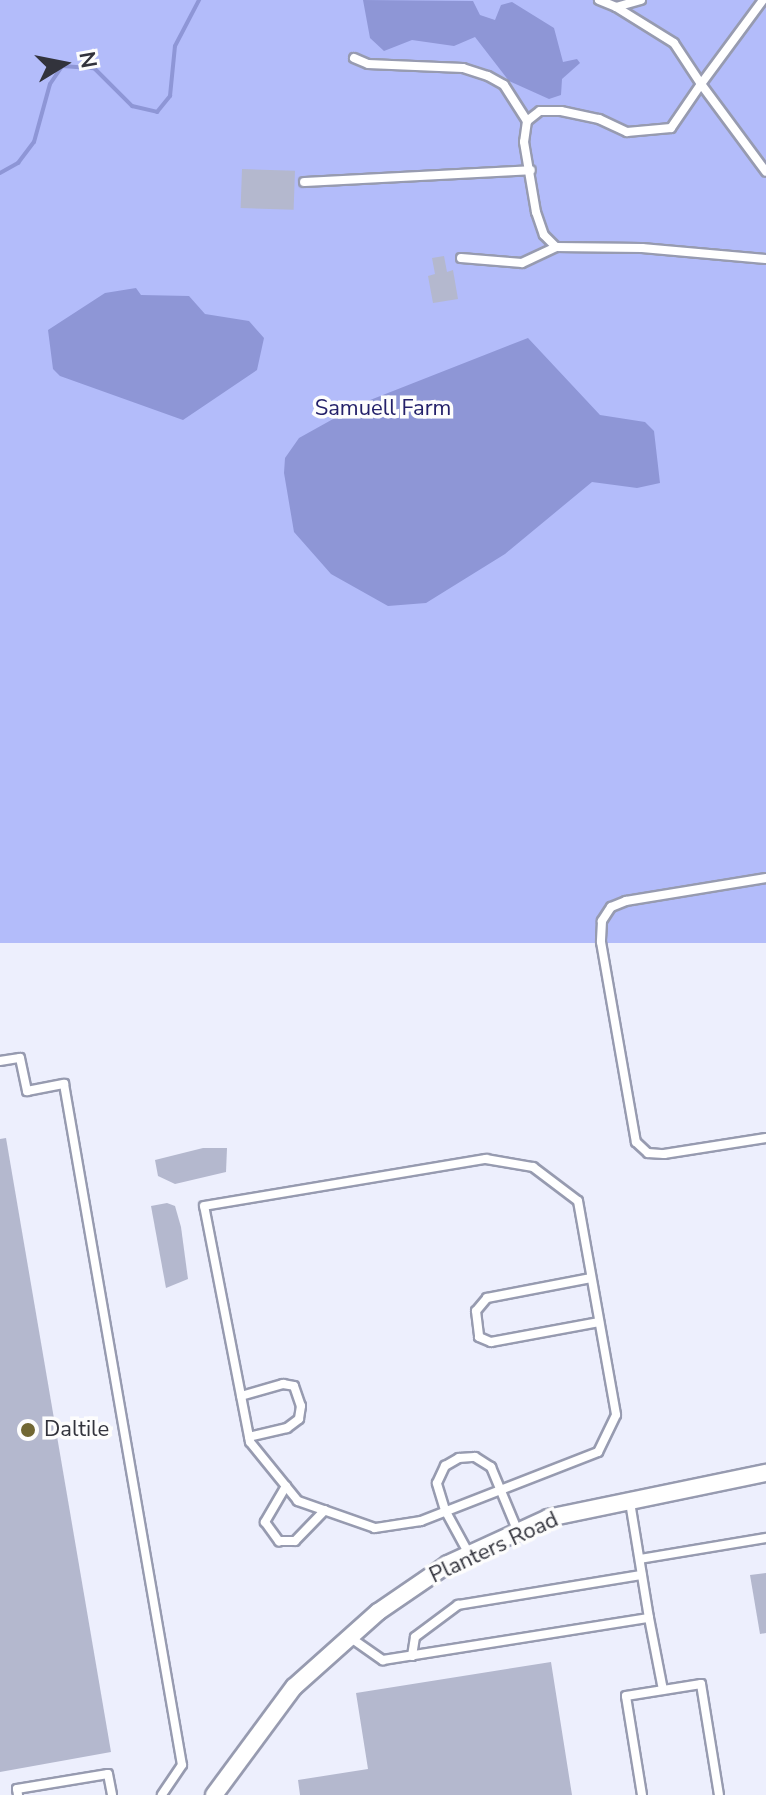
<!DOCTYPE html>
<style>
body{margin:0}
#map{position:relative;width:766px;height:1795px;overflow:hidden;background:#edeffd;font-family:"Nunito Sans",sans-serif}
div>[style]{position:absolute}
.green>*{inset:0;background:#b3bcfa;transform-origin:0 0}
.water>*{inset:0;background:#8e96d6}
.stream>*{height:4px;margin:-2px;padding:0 2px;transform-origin:2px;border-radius:2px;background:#8e96d6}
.building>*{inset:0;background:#b4b8ce;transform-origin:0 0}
.roads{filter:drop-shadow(2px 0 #979bb0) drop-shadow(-2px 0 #979bb0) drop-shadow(0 2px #979bb0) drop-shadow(0 -2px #979bb0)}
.service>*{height:8px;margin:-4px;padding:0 4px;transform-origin:4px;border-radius:4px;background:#fff}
.minor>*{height:16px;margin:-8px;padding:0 8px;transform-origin:8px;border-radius:8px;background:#fff}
.dots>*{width:22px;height:22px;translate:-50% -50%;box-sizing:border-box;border:4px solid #fdfdfd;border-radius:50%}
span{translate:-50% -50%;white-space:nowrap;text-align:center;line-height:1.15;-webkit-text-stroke:7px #fdfdfd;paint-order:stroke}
.park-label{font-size:22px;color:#24216a}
.poi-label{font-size:22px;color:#32333c}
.left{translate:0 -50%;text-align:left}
.street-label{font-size:22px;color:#32333c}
.north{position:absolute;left:24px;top:24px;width:80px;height:80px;-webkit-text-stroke:6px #fdfdfd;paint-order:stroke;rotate:80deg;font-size:22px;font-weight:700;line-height:32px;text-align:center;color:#32333c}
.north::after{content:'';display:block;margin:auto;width:28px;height:36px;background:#32333c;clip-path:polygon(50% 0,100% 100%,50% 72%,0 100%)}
</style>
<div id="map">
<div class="green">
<div style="left:0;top:0;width:766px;height:943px"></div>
</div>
<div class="water">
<div style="clip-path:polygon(363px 0,473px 1px,480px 15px,495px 20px,501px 5px,512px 2px,554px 28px,563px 62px,577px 59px,580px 63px,562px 79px,561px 95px,549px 99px,509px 81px,475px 37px,454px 46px,412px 40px,384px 51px,370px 38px)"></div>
<div style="clip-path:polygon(136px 288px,141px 295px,189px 296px,205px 314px,249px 321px,264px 338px,257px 370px,183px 420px,60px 376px,53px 369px,48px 330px,105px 293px)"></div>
<div style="clip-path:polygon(528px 338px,600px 415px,645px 422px,654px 431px,660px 483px,637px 488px,592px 482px,505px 554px,426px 603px,388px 606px,331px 574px,294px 532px,284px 473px,285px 458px,299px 438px,360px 404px)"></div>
</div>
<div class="stream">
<div style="left:0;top:173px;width:21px;rotate:-29deg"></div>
<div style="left:18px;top:163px;width:26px;rotate:-53deg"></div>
<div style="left:34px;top:142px;width:60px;rotate:-74.6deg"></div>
<div style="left:50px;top:84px;width:22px;rotate:-56deg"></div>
<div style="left:62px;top:66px;width:32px;rotate:4deg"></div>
<div style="left:94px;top:68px;width:54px;rotate:45deg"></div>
<div style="left:132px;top:106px;width:26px;rotate:13deg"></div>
<div style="left:157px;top:112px;width:21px;rotate:-51deg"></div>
<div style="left:170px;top:96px;width:50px;rotate:-84.3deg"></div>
<div style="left:175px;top:46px;width:52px;rotate:-62.4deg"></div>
</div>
<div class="building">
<div style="left:242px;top:169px;width:53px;height:39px;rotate:2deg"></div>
<div style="clip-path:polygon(444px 256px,447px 272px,453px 270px,458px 299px,433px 303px,428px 276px,435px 274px,432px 258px)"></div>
<div style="clip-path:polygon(6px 1138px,111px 1752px,0 1772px,0 1139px)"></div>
<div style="clip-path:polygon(203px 1148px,227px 1148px,226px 1172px,175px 1184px,158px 1176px,155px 1160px)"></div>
<div style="clip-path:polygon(167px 1203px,175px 1206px,181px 1227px,188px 1279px,166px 1288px,151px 1206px)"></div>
<div style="clip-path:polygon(766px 1573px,766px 1633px,760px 1634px,750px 1575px)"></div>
<div style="clip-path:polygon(551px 1662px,572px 1795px,300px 1795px,298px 1780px,368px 1769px,356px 1693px)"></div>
</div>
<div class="roads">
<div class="service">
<div style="left:599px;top:0;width:18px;rotate:22deg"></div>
<div style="left:616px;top:7px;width:26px;rotate:-16deg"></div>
<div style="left:763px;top:0;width:104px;rotate:126.4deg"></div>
<div style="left:701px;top:84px;width:109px;rotate:53.5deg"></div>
<div style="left:354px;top:58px;width:15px;rotate:23deg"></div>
<div style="left:368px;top:64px;width:95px;rotate:2.4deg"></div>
<div style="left:463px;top:68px;width:26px;rotate:18deg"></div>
<div style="left:488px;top:76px;width:18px;rotate:29deg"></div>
<div style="left:504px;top:85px;width:43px;rotate:57.4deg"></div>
<div style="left:527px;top:121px;width:16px;rotate:-38deg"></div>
<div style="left:540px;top:111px;width:21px"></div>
<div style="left:561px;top:111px;width:39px;rotate:12deg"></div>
<div style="left:599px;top:119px;width:31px;rotate:25deg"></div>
<div style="left:627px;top:132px;width:44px;rotate:-5.2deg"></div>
<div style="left:671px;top:128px;width:53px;rotate:-55.7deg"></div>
<div style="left:701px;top:84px;width:49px;rotate:-123.4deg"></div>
<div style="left:674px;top:43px;width:68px;rotate:-148.2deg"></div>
<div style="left:527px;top:121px;width:21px;rotate:98deg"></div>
<div style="left:524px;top:142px;width:71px;rotate:80.3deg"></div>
<div style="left:536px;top:212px;width:24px;rotate:71deg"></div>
<div style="left:544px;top:235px;width:17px;rotate:45deg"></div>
<div style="left:556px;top:247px;width:86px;rotate:0.7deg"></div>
<div style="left:642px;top:248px;width:124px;rotate:5.1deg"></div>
<div style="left:304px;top:182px;width:227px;rotate:-3deg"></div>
<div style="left:461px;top:258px;width:61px;rotate:4.7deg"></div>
<div style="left:522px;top:263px;width:38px;rotate:-25deg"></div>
<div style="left:766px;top:878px;width:142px;rotate:170.7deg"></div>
<div style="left:626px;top:901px;width:16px;rotate:158deg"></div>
<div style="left:611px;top:907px;width:17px;rotate:123deg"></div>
<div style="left:602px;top:921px;width:21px;rotate:93deg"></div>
<div style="left:601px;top:942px;width:203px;rotate:80.1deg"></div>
<div style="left:636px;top:1142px;width:16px;rotate:43deg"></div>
<div style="left:648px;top:1153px;width:16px;rotate:4deg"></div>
<div style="left:664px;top:1154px;width:103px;rotate:-8.9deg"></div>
<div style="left:0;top:1061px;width:20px;rotate:-9deg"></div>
<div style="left:20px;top:1058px;width:34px;rotate:78deg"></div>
<div style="left:27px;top:1091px;width:38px;rotate:-11deg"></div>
<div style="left:64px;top:1084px;width:691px;rotate:80.17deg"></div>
<div style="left:182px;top:1765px;width:36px;rotate:124deg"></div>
<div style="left:486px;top:1159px;width:48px;rotate:9.7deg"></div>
<div style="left:533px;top:1167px;width:56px;rotate:37.1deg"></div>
<div style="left:578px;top:1201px;width:217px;rotate:79.9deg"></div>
<div style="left:616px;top:1415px;width:41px;rotate:115.9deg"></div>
<div style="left:598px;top:1452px;width:190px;rotate:158.7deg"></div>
<div style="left:421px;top:1521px;width:47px;rotate:171.3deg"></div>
<div style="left:375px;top:1528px;width:82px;rotate:-160.7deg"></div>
<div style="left:298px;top:1501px;width:76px;rotate:-129.1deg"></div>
<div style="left:250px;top:1442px;width:240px;rotate:-101deg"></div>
<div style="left:204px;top:1206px;width:286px;rotate:-9.5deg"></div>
<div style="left:591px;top:1278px;width:106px;rotate:169.1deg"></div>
<div style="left:487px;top:1298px;width:17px;rotate:130deg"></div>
<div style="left:476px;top:1311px;width:26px;rotate:83deg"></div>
<div style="left:479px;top:1337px;width:13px;rotate:23deg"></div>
<div style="left:491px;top:1342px;width:110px;rotate:-10.5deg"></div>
<div style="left:241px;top:1396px;width:44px;rotate:-15.9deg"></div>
<div style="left:283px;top:1384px;width:11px;rotate:10deg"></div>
<div style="left:294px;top:1386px;width:21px;rotate:71deg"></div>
<div style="left:301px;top:1406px;width:13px;rotate:99deg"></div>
<div style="left:299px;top:1419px;width:15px;rotate:143deg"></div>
<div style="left:287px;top:1428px;width:39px;rotate:167deg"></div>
<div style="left:286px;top:1486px;width:42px;rotate:120.3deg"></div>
<div style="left:265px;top:1522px;width:24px;rotate:54deg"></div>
<div style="left:279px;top:1541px;width:16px"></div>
<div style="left:295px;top:1541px;width:43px;rotate:-45.9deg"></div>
<div style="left:469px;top:1554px;width:50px;rotate:-118.6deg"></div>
<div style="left:445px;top:1510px;width:28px;rotate:-107deg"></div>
<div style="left:437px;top:1483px;width:19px;rotate:-65deg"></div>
<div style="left:445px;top:1466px;width:16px;rotate:-30deg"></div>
<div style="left:459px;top:1458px;width:16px;rotate:-4deg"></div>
<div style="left:475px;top:1457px;width:19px;rotate:32deg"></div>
<div style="left:491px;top:1467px;width:70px;rotate:67.4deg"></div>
<div style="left:640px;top:1559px;width:128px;rotate:-9.5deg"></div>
<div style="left:649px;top:1618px;width:73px;rotate:79deg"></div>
<div style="left:351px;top:1638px;width:39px;rotate:35deg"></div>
<div style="left:383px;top:1660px;width:269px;rotate:-9deg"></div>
<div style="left:649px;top:1618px;width:118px;rotate:-99.3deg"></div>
<div style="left:412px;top:1656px;width:19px;rotate:-81deg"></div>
<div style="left:415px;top:1637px;width:54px;rotate:-36.7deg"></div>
<div style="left:458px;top:1605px;width:186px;rotate:-9.3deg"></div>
<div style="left:18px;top:1795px;width:6px;rotate:-99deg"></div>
<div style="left:17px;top:1789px;width:92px;rotate:-9.4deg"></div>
<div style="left:108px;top:1774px;width:21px;rotate:79deg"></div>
<div style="left:642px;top:1795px;width:100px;rotate:-99.2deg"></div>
<div style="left:626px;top:1696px;width:76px;rotate:-9.1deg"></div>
<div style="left:701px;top:1684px;width:112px;rotate:80.8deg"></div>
</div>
<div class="minor">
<div style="left:214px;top:1795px;width:134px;rotate:-53.5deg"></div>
<div style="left:294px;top:1687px;width:113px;rotate:-41.8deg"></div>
<div style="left:378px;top:1612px;width:85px;rotate:-34.4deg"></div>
<div style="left:448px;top:1564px;width:110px;rotate:-24.7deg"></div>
<div style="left:548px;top:1518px;width:223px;rotate:-11.7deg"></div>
</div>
</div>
<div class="dots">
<div style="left:28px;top:1430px;background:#716733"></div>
</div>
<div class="park-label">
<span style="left:383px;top:409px">Samuell Farm</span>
</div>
<div class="poi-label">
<span class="left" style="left:44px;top:1430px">Daltile</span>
</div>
<div class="street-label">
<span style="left:494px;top:1548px;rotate:-25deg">Planters Road</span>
</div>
<div class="north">N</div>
</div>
